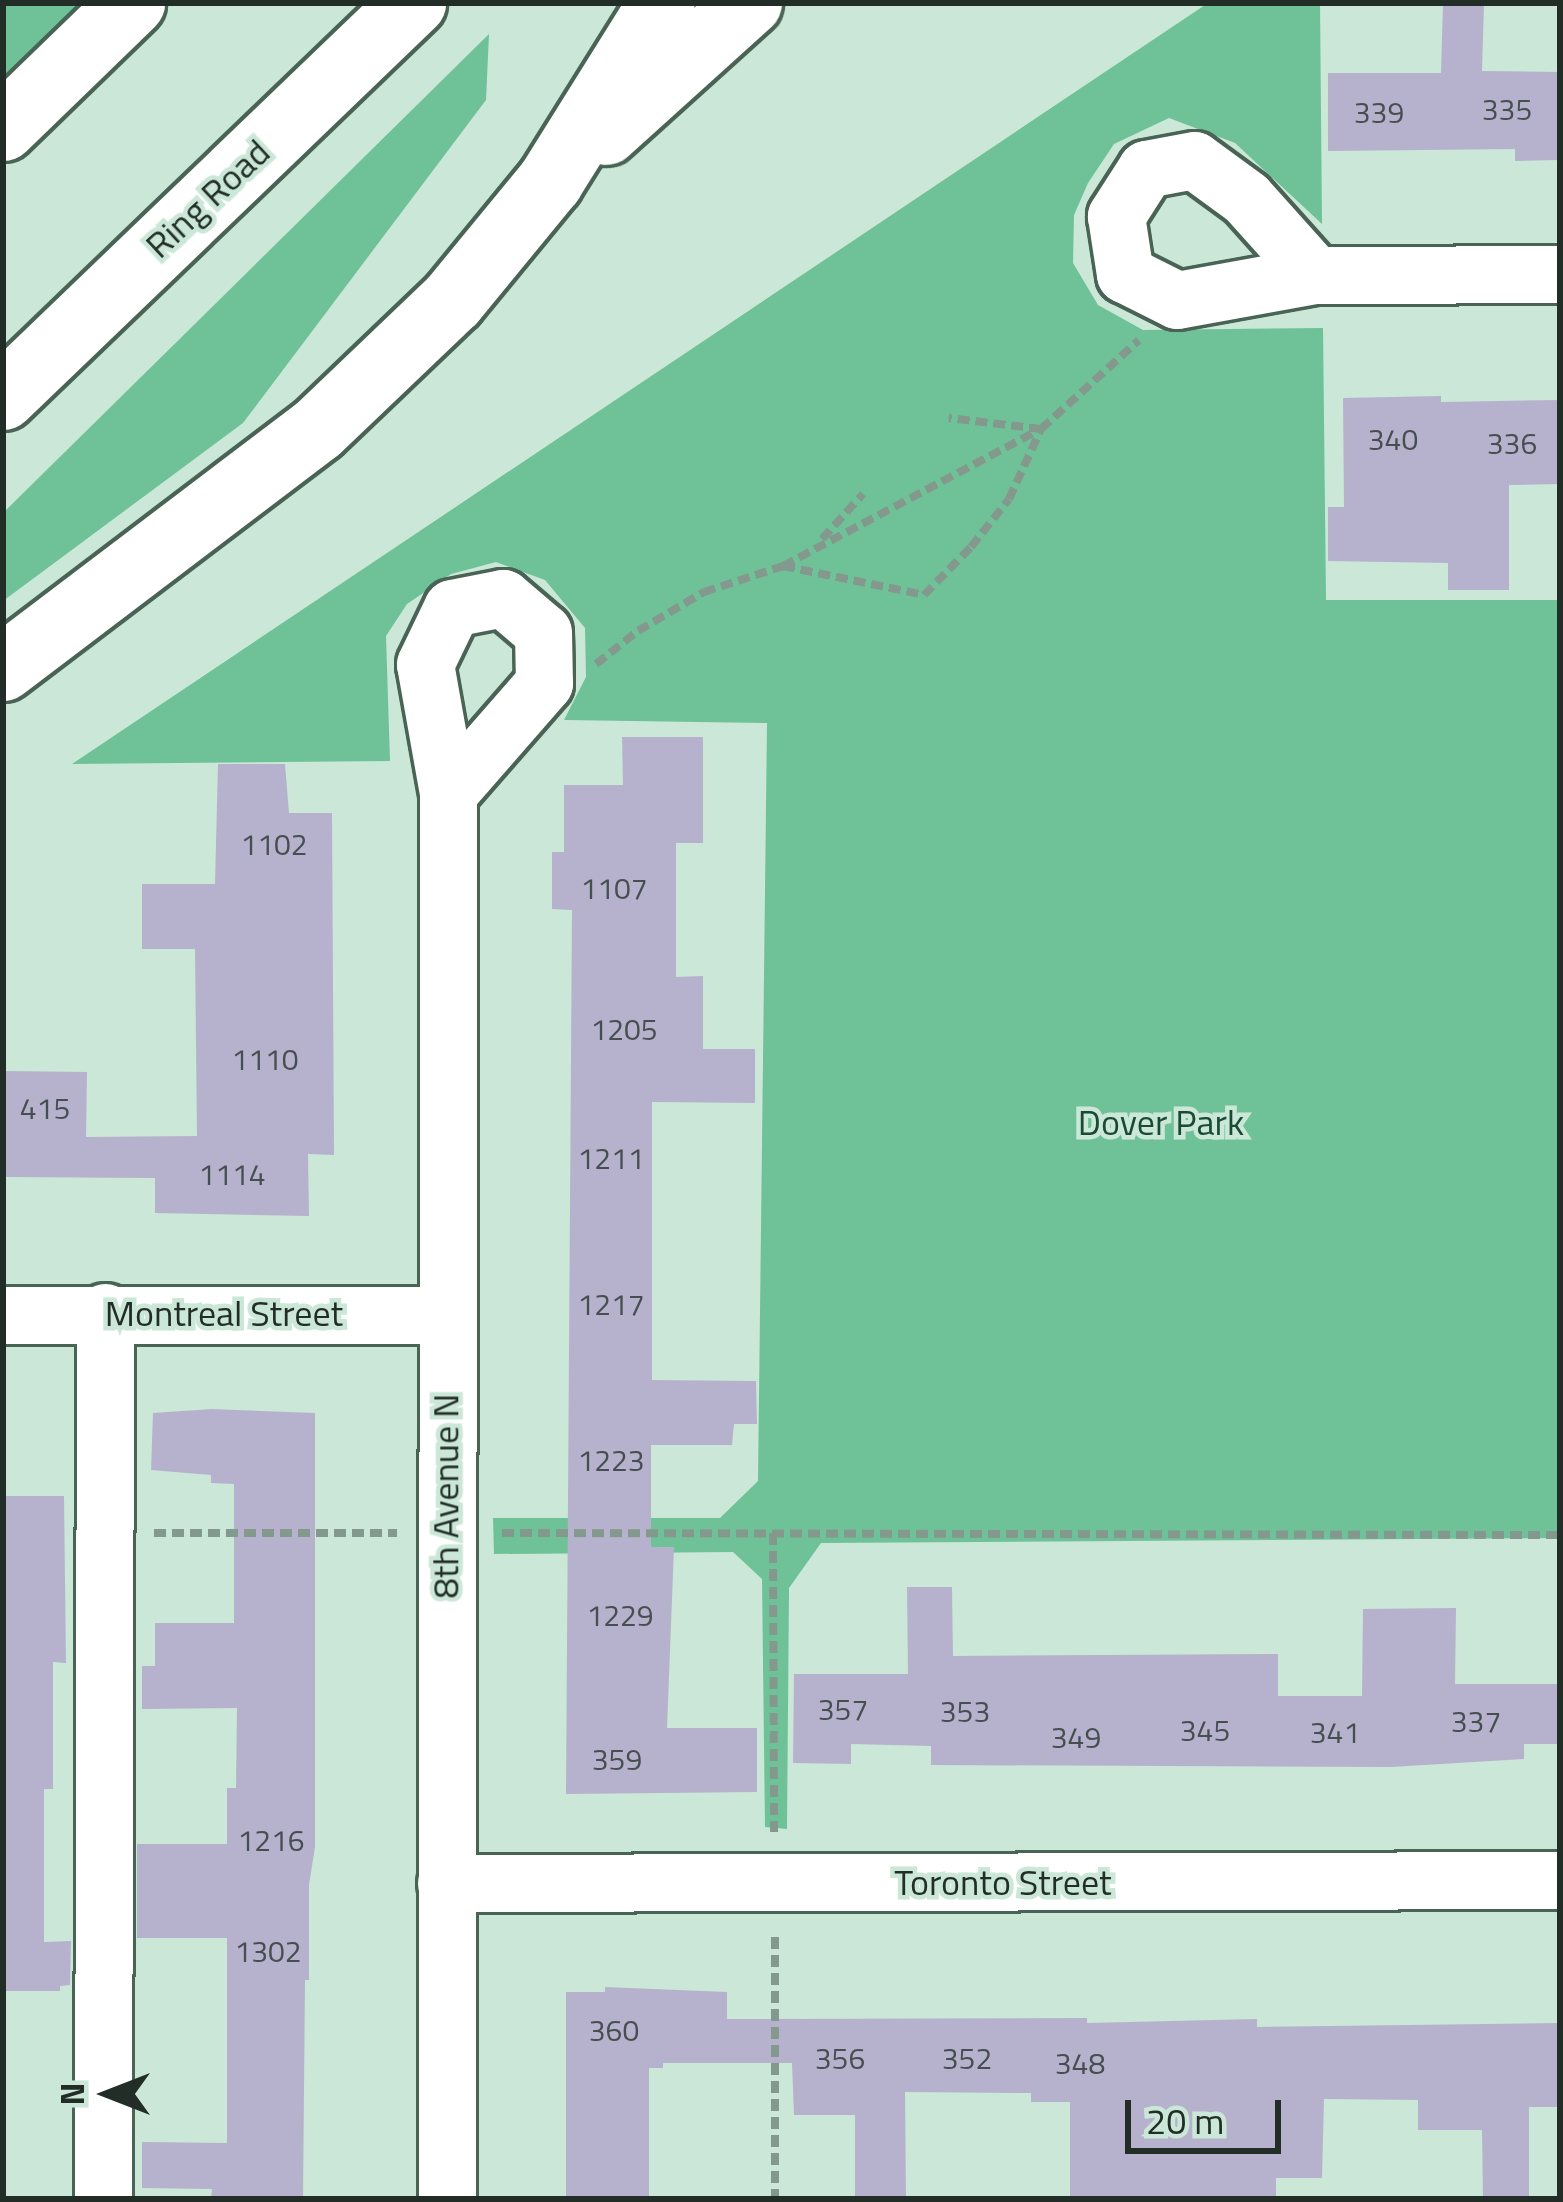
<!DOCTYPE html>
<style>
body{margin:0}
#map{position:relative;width:1563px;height:2202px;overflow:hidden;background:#cae7d7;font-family:"Titillium Web",sans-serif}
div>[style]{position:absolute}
.green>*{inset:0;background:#6fc298}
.building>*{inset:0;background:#b6b2cd}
.path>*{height:8px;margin-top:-4px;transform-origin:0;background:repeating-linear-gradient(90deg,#83998d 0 12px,transparent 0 18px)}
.roads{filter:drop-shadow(3px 0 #496355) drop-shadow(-3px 0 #496355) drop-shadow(0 3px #496355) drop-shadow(0 -3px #496355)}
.minor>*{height:57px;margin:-28.5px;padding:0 28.5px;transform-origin:28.5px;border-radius:28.5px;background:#fff}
.highway>*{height:66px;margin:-33px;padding:0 33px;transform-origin:33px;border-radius:33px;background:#fff}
span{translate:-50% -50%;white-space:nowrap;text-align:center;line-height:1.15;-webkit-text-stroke:9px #cae7d7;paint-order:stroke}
.number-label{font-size:30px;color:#474e50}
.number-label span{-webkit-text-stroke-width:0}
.street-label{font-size:36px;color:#222d27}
.park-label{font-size:36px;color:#1b4a34}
.frame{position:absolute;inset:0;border:6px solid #222d27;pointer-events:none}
.north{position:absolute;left:48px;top:2034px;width:120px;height:120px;-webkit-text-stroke:9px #cae7d7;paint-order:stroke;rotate:270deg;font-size:33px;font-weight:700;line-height:48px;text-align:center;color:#222d27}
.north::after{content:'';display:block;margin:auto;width:42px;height:54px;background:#222d27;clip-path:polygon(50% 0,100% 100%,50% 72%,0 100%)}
.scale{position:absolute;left:1125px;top:2100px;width:156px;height:54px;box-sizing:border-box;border:6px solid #222d27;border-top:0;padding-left:15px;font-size:36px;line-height:42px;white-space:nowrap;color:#222d27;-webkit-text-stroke:9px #cae7d7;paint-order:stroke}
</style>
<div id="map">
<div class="green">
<div style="clip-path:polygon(3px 3px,87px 3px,3px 86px)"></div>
<div style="clip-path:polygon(1208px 3px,1320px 3px,1322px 224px,1235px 143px,1169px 118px,1114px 144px,1088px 183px,1074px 215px,1073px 263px,1098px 305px,1143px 330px,1323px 328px,1326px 600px,1560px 600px,1560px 1538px,821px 1543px,789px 1588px,787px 1829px,765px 1827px,762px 1579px,733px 1552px,494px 1554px,493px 1518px,720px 1518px,758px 1481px,767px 723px,564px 720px,586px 677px,585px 628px,545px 580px,496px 562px,451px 574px,407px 604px,386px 636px,390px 761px,72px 764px)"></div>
<div style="clip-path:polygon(489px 34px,486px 100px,243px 423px,3px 601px,3px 513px)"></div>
</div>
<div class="building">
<div style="clip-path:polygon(1443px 3px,1484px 3px,1482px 71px,1558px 72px,1557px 160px,1515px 161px,1515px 149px,1328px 151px,1328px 73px,1441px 73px)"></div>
<div style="clip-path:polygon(1441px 396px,1441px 402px,1560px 400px,1560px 484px,1509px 485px,1509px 590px,1448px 590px,1448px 563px,1328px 561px,1328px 507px,1344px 507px,1343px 398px)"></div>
<div style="clip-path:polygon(622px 737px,703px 737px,703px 843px,676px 843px,676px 977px,703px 976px,703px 1049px,755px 1049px,755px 1103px,652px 1102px,652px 1380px,756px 1381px,757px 1424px,734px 1424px,732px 1445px,651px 1445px,651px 1547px,674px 1547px,667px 1728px,757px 1728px,757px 1792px,566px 1794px,572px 910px,552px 909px,552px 852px,564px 852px,564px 785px,623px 785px)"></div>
<div style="clip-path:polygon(218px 764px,285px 764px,289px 813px,332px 813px,334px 1155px,308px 1154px,309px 1216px,155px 1213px,155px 1178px,3px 1177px,3px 1071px,87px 1072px,86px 1137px,197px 1136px,195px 949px,142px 949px,142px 884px,215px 884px)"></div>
<div style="clip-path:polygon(212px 1409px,315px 1413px,315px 1847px,309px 1885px,309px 1980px,305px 1980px,303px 2199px,211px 2199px,212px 2189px,142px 2188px,142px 2142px,227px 2143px,227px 1938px,137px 1938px,137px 1844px,227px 1844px,227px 1788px,236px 1788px,237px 1708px,142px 1709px,142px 1666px,155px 1666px,155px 1623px,234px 1623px,234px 1484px,211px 1483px,211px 1475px,151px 1470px,153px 1413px)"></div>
<div style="clip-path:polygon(3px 1496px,64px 1496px,66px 1663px,53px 1662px,53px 1789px,44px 1789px,44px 1942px,71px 1941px,70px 1985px,60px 1986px,60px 1991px,3px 1991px)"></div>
<div style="clip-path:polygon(907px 1587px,952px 1587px,953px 1656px,1278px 1654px,1278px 1696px,1362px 1696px,1363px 1609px,1456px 1608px,1455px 1684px,1560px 1684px,1560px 1744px,1524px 1744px,1524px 1759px,1391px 1767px,931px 1765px,931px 1746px,851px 1744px,851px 1764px,793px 1763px,794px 1674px,908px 1674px)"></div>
<div style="clip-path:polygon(605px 1987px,727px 1992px,727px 2019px,1087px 2018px,1087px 2023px,1257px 2019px,1257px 2027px,1560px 2023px,1560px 2107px,1529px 2107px,1529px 2199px,1483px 2199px,1482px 2130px,1418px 2130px,1418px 2100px,1324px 2099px,1322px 2178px,1276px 2178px,1276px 2199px,1070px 2199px,1070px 2102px,1031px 2102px,1031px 2093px,905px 2092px,906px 2199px,855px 2199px,855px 2115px,794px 2115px,792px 2063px,663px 2063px,663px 2068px,649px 2068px,649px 2199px,566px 2199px,566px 1992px,605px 1992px)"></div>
</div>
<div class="path">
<div style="left:822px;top:539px;width:61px;rotate:-47.7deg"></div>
<div style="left:783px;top:566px;width:144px;rotate:11.6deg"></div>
<div style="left:924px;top:595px;width:67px;rotate:-45.6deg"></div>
<div style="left:971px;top:547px;width:61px;rotate:-51.6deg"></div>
<div style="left:1009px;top:499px;width:77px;rotate:-65.4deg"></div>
<div style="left:1041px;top:429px;width:93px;rotate:-173.2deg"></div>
<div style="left:596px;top:664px;width:53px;rotate:-38.2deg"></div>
<div style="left:638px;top:631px;width:77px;rotate:-30.6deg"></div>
<div style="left:704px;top:592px;width:83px;rotate:-18.2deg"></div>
<div style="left:783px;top:566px;width:292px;rotate:-28deg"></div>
<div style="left:1041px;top:429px;width:132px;rotate:-42.2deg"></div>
<div style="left:154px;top:1533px;width:243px"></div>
<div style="left:502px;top:1533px;width:1058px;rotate:0.11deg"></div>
<div style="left:773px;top:1533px;width:299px;rotate:89.8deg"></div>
<div style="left:775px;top:1937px;width:262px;rotate:90deg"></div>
</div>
<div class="roads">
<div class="minor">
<div style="left:1315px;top:275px;width:103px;rotate:-131.9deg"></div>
<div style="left:1246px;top:198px;width:64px;rotate:-143.8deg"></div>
<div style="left:1194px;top:160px;width:49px;rotate:169.4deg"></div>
<div style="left:1146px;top:169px;width:56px;rotate:122.6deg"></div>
<div style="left:1116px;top:216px;width:59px;rotate:81.2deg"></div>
<div style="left:1125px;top:274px;width:58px;rotate:26.6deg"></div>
<div style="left:1177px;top:300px;width:140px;rotate:-10.3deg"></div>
<div style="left:1315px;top:275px;width:245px;rotate:-0.2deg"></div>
<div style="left:3px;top:1315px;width:442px"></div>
<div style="left:446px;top:1883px;width:1114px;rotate:-0.15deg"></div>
<div style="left:103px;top:2199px;width:887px;rotate:-89.87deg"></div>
<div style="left:447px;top:2199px;width:1406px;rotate:-89.96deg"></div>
<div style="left:448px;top:793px;width:131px;rotate:-100.1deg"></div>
<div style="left:425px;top:664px;width:62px;rotate:-64.3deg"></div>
<div style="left:452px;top:608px;width:52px;rotate:-11.1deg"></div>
<div style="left:503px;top:598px;width:52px;rotate:40.4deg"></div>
<div style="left:543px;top:632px;width:51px;rotate:88.9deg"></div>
<div style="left:544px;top:683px;width:146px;rotate:131.1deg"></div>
</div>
<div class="highway">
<div style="left:3px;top:128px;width:180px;rotate:-44.1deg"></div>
<div style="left:606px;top:132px;width:193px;rotate:-42.1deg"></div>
<div style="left:3px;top:397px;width:569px;rotate:-43.86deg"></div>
<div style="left:3px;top:668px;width:395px;rotate:-37.2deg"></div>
<div style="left:318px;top:429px;width:187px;rotate:-43.7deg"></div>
<div style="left:453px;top:300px;width:153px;rotate:-50.6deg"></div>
<div style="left:550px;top:182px;width:211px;rotate:-58deg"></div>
</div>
</div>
<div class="number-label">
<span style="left:1507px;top:109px">335</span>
<span style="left:1379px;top:112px">339</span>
<span style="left:1393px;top:439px">340</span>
<span style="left:1512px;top:443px">336</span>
<span style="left:274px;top:844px">1102</span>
<span style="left:614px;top:888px">1107</span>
<span style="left:624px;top:1029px">1205</span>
<span style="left:265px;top:1059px">1110</span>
<span style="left:45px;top:1108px">415</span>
<span style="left:611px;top:1158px">1211</span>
<span style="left:232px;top:1174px">1114</span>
<span style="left:611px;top:1304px">1217</span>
<span style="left:611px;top:1460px">1223</span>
<span style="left:620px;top:1615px">1229</span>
<span style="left:843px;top:1709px">357</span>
<span style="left:965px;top:1711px">353</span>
<span style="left:1476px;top:1721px">337</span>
<span style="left:1205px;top:1730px">345</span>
<span style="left:1335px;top:1732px">341</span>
<span style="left:1076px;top:1737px">349</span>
<span style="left:617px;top:1759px">359</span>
<span style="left:271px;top:1840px">1216</span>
<span style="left:268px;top:1951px">1302</span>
<span style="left:614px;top:2030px">360</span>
<span style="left:840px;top:2058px">356</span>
<span style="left:967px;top:2058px">352</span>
<span style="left:1080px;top:2063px">348</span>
</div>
<div class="street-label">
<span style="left:207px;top:198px;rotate:-43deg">Ring Road</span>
<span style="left:224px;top:1313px">Montreal Street</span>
<span style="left:445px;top:1496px;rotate:-90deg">8th Avenue N</span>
<span style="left:1003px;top:1882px">Toronto Street</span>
</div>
<div class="park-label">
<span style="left:1161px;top:1122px">Dover Park</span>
</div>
<div class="frame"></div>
<div class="north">N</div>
<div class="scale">20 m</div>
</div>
